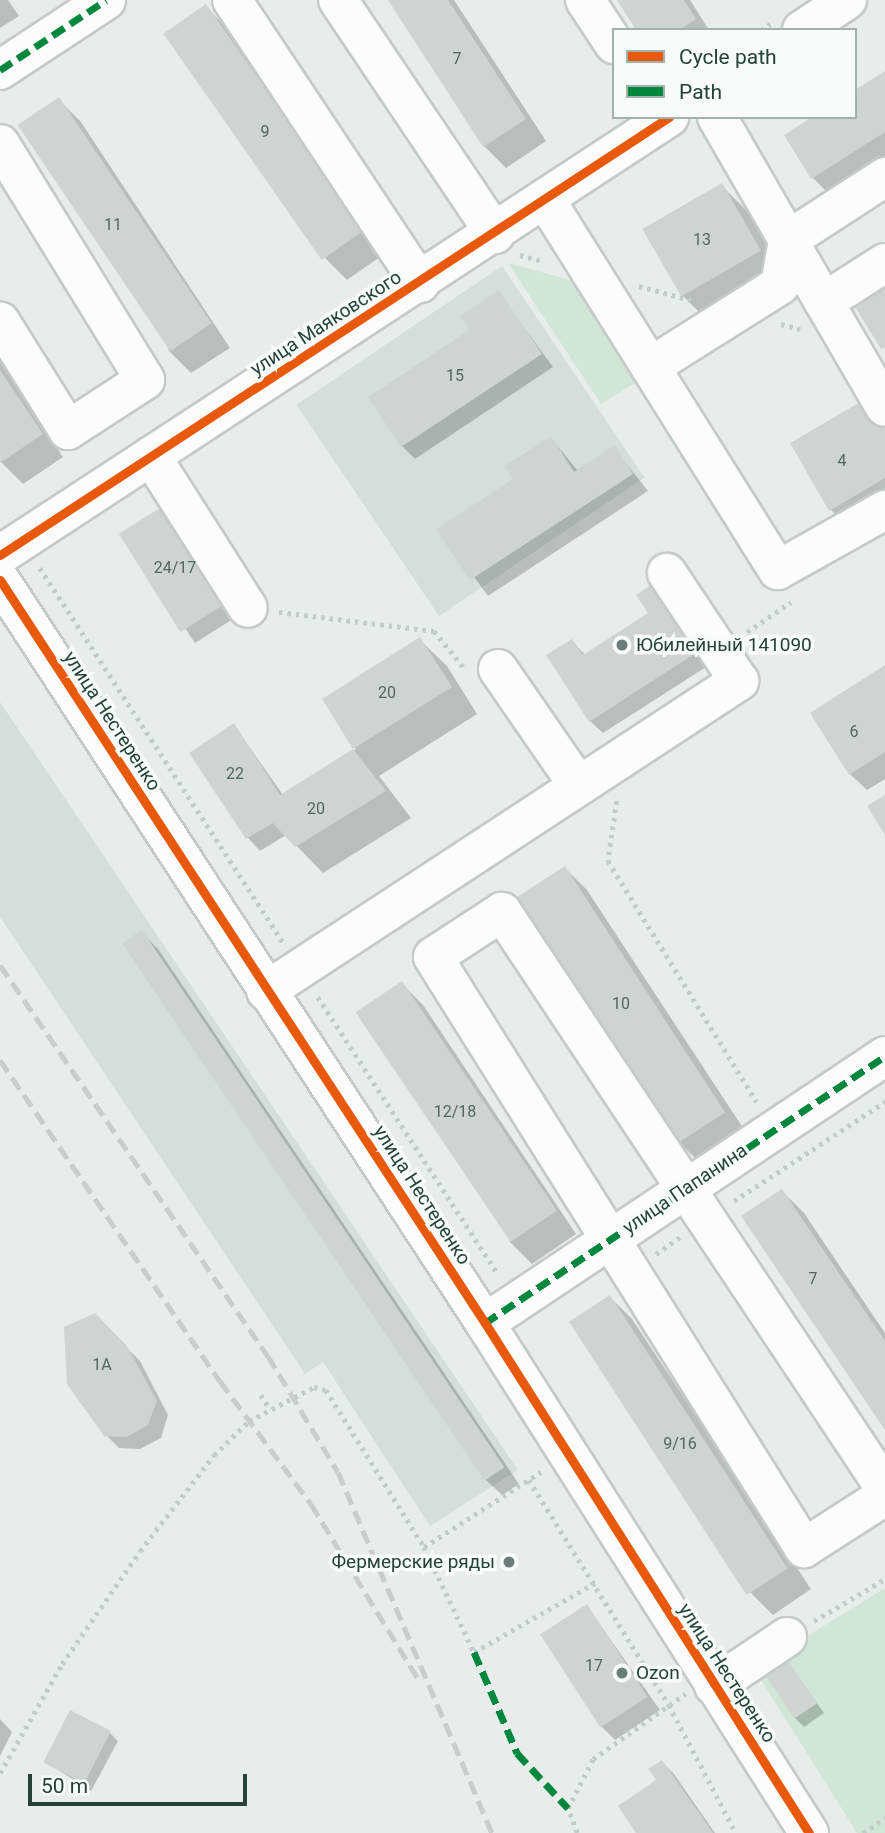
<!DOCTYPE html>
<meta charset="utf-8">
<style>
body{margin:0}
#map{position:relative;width:885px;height:1833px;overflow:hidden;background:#e8edeb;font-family:Roboto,sans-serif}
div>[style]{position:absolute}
.built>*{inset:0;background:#d6dedb;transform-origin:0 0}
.green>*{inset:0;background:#d1e6d8}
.shadow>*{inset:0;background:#0003}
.building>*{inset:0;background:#cfd4d2;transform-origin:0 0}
.path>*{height:4.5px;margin-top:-2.25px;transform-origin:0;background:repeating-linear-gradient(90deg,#c3ccca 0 3.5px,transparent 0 8.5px)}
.roads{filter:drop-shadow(2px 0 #c5cac8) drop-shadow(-2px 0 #c5cac8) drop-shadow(0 2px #c5cac8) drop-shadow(0 -2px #c5cac8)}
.minor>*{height:38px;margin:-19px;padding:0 19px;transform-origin:19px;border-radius:19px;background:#fcfcfc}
.rail>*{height:5px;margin-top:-2.5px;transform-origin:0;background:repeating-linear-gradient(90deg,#c9cdcc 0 14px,transparent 0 21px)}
.quiet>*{height:7px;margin-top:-3.5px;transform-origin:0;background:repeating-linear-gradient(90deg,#00873e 0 14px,transparent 0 21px)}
.cycleway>*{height:9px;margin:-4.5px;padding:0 4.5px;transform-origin:4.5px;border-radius:4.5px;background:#e8590c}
.dots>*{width:19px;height:19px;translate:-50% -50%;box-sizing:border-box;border:4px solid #f7fbf9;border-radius:50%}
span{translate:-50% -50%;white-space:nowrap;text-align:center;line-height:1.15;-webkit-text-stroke:7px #f7fbf9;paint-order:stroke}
.number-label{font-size:16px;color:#506761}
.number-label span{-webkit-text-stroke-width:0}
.street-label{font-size:19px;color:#24423a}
.poi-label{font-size:19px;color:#24423a}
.left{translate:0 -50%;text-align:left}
.right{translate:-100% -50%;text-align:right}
.legend{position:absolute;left:612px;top:28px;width:245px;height:91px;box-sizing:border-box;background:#f7fbf9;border:2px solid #a3b1ad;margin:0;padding:9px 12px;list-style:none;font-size:21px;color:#24423a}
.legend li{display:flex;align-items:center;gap:14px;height:35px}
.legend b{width:35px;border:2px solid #a3b1ad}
.scale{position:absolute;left:28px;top:1774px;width:219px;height:32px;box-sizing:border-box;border:4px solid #24423a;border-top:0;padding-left:9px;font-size:21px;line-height:24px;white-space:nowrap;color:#24423a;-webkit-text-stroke:5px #f7fbf9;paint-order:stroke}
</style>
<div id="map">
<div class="built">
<div style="left:502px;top:266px;width:255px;height:248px;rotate:56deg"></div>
<div style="clip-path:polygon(0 702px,518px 1470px,430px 1526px,323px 1362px,305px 1374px,0 917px)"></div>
</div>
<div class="green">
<div style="clip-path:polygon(508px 263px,592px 286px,648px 375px,601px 404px)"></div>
<div style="clip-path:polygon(885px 1588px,885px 1833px,857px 1833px,754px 1669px)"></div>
</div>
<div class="shadow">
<div style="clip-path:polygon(0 0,8px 0,19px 16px,0 28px)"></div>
<div style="clip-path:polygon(390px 0,454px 0,546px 141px,506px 168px,484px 146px)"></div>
<div style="clip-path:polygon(619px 0,690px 0,709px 30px,638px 30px)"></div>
<div style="clip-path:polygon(206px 7px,228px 29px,387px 252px,347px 280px,325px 258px)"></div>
<div style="clip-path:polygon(885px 73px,885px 168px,835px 200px,813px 178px)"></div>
<div style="clip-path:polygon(59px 100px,81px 122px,230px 348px,191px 373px,169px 351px)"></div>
<div style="clip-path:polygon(721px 185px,748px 212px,786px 278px,710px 323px,683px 296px)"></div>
<div style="clip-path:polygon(498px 292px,553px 367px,415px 459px,402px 446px)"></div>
<div style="clip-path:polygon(0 362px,63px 457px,23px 484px,0 461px)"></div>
<div style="clip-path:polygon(885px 415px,885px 520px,857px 536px,830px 509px)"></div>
<div style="clip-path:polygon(551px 438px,578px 471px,614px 448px,648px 491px,488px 596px,439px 529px,516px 480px)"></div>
<div style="clip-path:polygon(122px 535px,241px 614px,195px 643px)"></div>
<div style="clip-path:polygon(651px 614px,717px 660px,603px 733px,590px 721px,572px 641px,586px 656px)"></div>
<div style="clip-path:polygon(420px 640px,447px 666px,477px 714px,379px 776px,411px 818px,323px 873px,286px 835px,260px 851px,248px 838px,234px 725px,283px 795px,356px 749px,324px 699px)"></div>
<div style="clip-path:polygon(885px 667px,885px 779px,867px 790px,850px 774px)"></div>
<div style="clip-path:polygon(565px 868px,587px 890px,747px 1134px,701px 1164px,679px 1142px,519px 898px)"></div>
<div style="clip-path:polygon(141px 932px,158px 949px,519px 1484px,502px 1495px,485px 1479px)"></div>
<div style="clip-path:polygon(401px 983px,423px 1005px,576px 1234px,532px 1264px,510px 1242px)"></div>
<div style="clip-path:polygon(782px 1191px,804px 1213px,885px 1333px,885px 1427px)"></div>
<div style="clip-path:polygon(610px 1297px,632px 1319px,811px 1589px,773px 1615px,751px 1593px)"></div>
<div style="clip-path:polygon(94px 1315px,140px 1361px,168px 1415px,161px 1438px,140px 1449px,119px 1448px,106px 1435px)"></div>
<div style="clip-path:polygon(587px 1606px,660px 1710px,615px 1740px,602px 1727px)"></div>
<div style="clip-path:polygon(789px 1664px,824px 1713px,804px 1727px,795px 1718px)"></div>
<div style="clip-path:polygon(0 1719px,12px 1732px,0 1756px)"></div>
<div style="clip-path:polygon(110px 1733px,118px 1741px,91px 1791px,44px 1761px)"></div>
<div style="clip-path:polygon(662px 1762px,674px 1774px,715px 1833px,639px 1833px)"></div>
</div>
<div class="building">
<div style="clip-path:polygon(388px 0,448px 0,526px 119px,483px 147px)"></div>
<div style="clip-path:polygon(617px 0,684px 0,696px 19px,679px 30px,636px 30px)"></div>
<div style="left:206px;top:4px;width:276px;height:52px;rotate:55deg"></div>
<div style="clip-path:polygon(885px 71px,885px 132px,811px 179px,784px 135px,812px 117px,855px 117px,855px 90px)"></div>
<div style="left:59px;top:97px;width:273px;height:50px;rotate:56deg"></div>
<div style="left:722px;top:183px;width:78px;height:92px;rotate:60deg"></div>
<div style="clip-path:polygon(885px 288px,885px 347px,881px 349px,855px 307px)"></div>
<div style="clip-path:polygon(499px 290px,542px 354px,401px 447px,368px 397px,469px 330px,460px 316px)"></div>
<div style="clip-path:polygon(0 370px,43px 434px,0 463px)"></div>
<div style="clip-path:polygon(869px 397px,885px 424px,885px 478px,829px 511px,790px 443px)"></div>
<div style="clip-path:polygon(551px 436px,574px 472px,615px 445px,633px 474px,470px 580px,436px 529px,513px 479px,505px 466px)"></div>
<div style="left:168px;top:503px;width:116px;height:58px;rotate:58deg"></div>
<div style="clip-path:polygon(661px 578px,705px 647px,589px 722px,546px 655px,572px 639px,583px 655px,648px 613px,636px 595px)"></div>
<div style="clip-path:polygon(420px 637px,452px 687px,353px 749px,386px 791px,295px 847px,273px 823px,246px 839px,189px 753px,234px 723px,280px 795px,353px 749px,322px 699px)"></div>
<div style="clip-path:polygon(885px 665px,885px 752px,849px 775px,810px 713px)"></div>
<div style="clip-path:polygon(885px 795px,885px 835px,867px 806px)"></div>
<div style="left:565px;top:866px;width:294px;height:57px;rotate:57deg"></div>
<div style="left:142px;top:930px;width:648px;height:24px;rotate:56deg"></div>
<div style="left:402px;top:981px;width:277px;height:56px;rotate:56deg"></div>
<div style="clip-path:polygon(782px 1189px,885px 1341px,885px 1430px,741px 1216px)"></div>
<div style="left:610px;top:1295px;width:326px;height:49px;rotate:57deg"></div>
<div style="clip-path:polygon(95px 1313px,127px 1346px,157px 1401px,148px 1425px,127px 1437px,104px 1436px,67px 1384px,64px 1327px)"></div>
<div style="left:587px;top:1604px;width:111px;height:56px;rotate:57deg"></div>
<div style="left:789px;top:1662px;width:50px;height:27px;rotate:56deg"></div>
<div style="left:70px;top:1710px;width:46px;height:59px;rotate:27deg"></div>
<div style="clip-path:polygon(662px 1760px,713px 1833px,636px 1833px,618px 1806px,656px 1780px,648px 1769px)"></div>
</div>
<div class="path">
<div style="left:761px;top:30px;width:11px;rotate:-34deg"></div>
<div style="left:520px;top:255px;width:23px;rotate:15deg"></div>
<div style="left:639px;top:286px;width:54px;rotate:15.1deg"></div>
<div style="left:781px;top:324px;width:20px;rotate:15deg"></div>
<div style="left:40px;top:568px;width:446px;rotate:57deg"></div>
<div style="left:279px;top:612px;width:156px;rotate:7deg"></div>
<div style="left:434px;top:631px;width:49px;rotate:50.8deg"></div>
<div style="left:747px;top:632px;width:53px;rotate:-34.3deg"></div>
<div style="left:617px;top:801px;width:61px;rotate:98.5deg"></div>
<div style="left:608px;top:861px;width:283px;rotate:58.3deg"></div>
<div style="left:318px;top:997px;width:330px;rotate:57deg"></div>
<div style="left:734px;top:1201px;width:181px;rotate:-33.3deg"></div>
<div style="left:656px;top:1254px;width:29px;rotate:-35deg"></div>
<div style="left:261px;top:1395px;width:17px;rotate:57deg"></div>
<div style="left:529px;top:1480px;width:265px;rotate:58.1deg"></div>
<div style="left:669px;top:1705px;width:144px;rotate:62.4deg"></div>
<div style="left:424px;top:1547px;width:139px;rotate:-32.7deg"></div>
<div style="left:814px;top:1621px;width:82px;rotate:-30.6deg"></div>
<div style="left:0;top:1773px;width:125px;rotate:-60.4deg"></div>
<div style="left:62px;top:1664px;width:137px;rotate:-55.4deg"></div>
<div style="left:140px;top:1551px;width:121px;rotate:-52.4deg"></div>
<div style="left:214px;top:1455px;width:49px;rotate:-44.2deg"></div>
<div style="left:249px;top:1421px;width:73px;rotate:-27.6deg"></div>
<div style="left:314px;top:1387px;width:12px;rotate:14deg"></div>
<div style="left:326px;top:1390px;width:185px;rotate:58deg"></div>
<div style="left:424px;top:1547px;width:116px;rotate:64.5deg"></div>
<div style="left:474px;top:1652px;width:139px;rotate:-29.7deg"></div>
<div style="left:577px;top:1833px;width:27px;rotate:-110deg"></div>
<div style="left:568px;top:1808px;width:55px;rotate:-63deg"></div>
<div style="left:593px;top:1759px;width:113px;rotate:-35.2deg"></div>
<div style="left:863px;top:1833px;width:27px;rotate:-34deg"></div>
</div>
<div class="roads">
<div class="minor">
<div style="left:232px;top:0;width:340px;rotate:56.4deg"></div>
<div style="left:338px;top:0;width:282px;rotate:56.1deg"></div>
<div style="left:585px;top:0;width:53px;rotate:56.6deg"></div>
<div style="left:802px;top:30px;width:54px;rotate:-33.7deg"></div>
<div style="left:0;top:70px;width:127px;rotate:-33.4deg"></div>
<div style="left:717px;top:117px;width:214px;rotate:60deg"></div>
<div style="left:0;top:144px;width:277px;rotate:58.4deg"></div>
<div style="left:145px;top:380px;width:92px;rotate:147deg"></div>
<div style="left:68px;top:430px;width:128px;rotate:-122deg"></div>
<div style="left:545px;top:199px;width:438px;rotate:57.9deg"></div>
<div style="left:778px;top:570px;width:123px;rotate:-29.3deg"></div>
<div style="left:885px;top:263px;width:72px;rotate:147.4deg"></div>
<div style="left:824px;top:302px;width:121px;rotate:59.8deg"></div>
<div style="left:650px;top:367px;width:154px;rotate:-32.2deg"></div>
<div style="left:780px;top:285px;width:46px;rotate:-79.9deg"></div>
<div style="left:788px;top:240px;width:116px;rotate:-33deg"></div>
<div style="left:151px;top:456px;width:180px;rotate:57.5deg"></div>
<div style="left:0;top:555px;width:800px;rotate:-33.21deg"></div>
<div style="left:0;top:580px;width:887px;rotate:56.87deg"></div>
<div style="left:485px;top:1323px;width:604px;rotate:57.57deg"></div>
<div style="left:498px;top:669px;width:141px;rotate:55.4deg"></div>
<div style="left:266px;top:991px;width:566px;rotate:-33.24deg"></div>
<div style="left:739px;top:681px;width:130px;rotate:-123.7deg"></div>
<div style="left:485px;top:1323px;width:481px;rotate:-33.7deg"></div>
<div style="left:885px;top:1488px;width:692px;rotate:-123.62deg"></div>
<div style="left:502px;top:912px;width:82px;rotate:146.9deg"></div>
<div style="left:433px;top:957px;width:698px;rotate:57.88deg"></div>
<div style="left:804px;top:1548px;width:96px;rotate:-32.7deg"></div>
<div style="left:714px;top:1686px;width:88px;rotate:-33.9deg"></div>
</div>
</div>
<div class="rail">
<div style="left:0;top:965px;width:474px;rotate:55.6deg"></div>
<div style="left:268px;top:1356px;width:135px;rotate:58.9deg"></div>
<div style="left:338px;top:1472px;width:392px;rotate:66.9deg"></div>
<div style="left:0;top:1060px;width:389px;rotate:55.6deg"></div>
<div style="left:220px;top:1381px;width:153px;rotate:53.5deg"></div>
<div style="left:311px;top:1504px;width:209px;rotate:58.5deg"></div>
</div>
<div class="quiet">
<div style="left:0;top:70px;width:127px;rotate:-33.4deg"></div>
<div style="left:485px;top:1323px;width:481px;rotate:-33.7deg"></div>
<div style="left:474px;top:1652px;width:110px;rotate:66.9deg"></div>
<div style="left:517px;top:1753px;width:75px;rotate:47.2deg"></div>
</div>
<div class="cycleway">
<div style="left:0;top:555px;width:800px;rotate:-33.21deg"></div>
<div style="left:0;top:580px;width:887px;rotate:56.87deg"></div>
<div style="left:485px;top:1323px;width:604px;rotate:57.57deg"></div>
</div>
<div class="dots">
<div style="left:622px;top:645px;background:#697e78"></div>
<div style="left:509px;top:1562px;background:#697e78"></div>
<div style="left:622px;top:1673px;background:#697e78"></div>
</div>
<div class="number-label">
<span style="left:457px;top:59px">7</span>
<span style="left:265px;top:132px">9</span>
<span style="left:113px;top:225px">11</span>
<span style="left:702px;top:240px">13</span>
<span style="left:455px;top:376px">15</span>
<span style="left:842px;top:461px">4</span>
<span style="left:175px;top:568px">24/17</span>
<span style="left:387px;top:693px">20</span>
<span style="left:854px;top:732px">6</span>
<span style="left:235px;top:774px">22</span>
<span style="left:316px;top:809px">20</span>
<span style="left:621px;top:1004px">10</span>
<span style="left:455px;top:1112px">12/18</span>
<span style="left:813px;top:1279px">7</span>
<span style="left:102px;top:1365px">1А</span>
<span style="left:680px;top:1444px">9/16</span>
<span style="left:594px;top:1666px">17</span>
</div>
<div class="street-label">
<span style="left:326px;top:323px;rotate:-33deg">улица Маяковского</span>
<span style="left:112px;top:721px;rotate:57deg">улица Нестеренко</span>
<span style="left:685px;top:1189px;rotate:-34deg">улица Папанина</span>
<span style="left:422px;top:1195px;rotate:57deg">улица Нестеренко</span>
<span style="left:727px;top:1673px;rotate:57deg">улица Нестеренко</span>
</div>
<div class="poi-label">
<span class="left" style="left:636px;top:645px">Юбилейный 141090</span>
<span class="right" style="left:495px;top:1562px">Фермерские ряды</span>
<span class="left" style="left:636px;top:1673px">Ozon</span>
</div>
<ul class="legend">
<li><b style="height:9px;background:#e8590c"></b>Cycle path</li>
<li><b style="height:9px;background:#00873e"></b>Path</li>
</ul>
<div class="scale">50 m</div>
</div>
